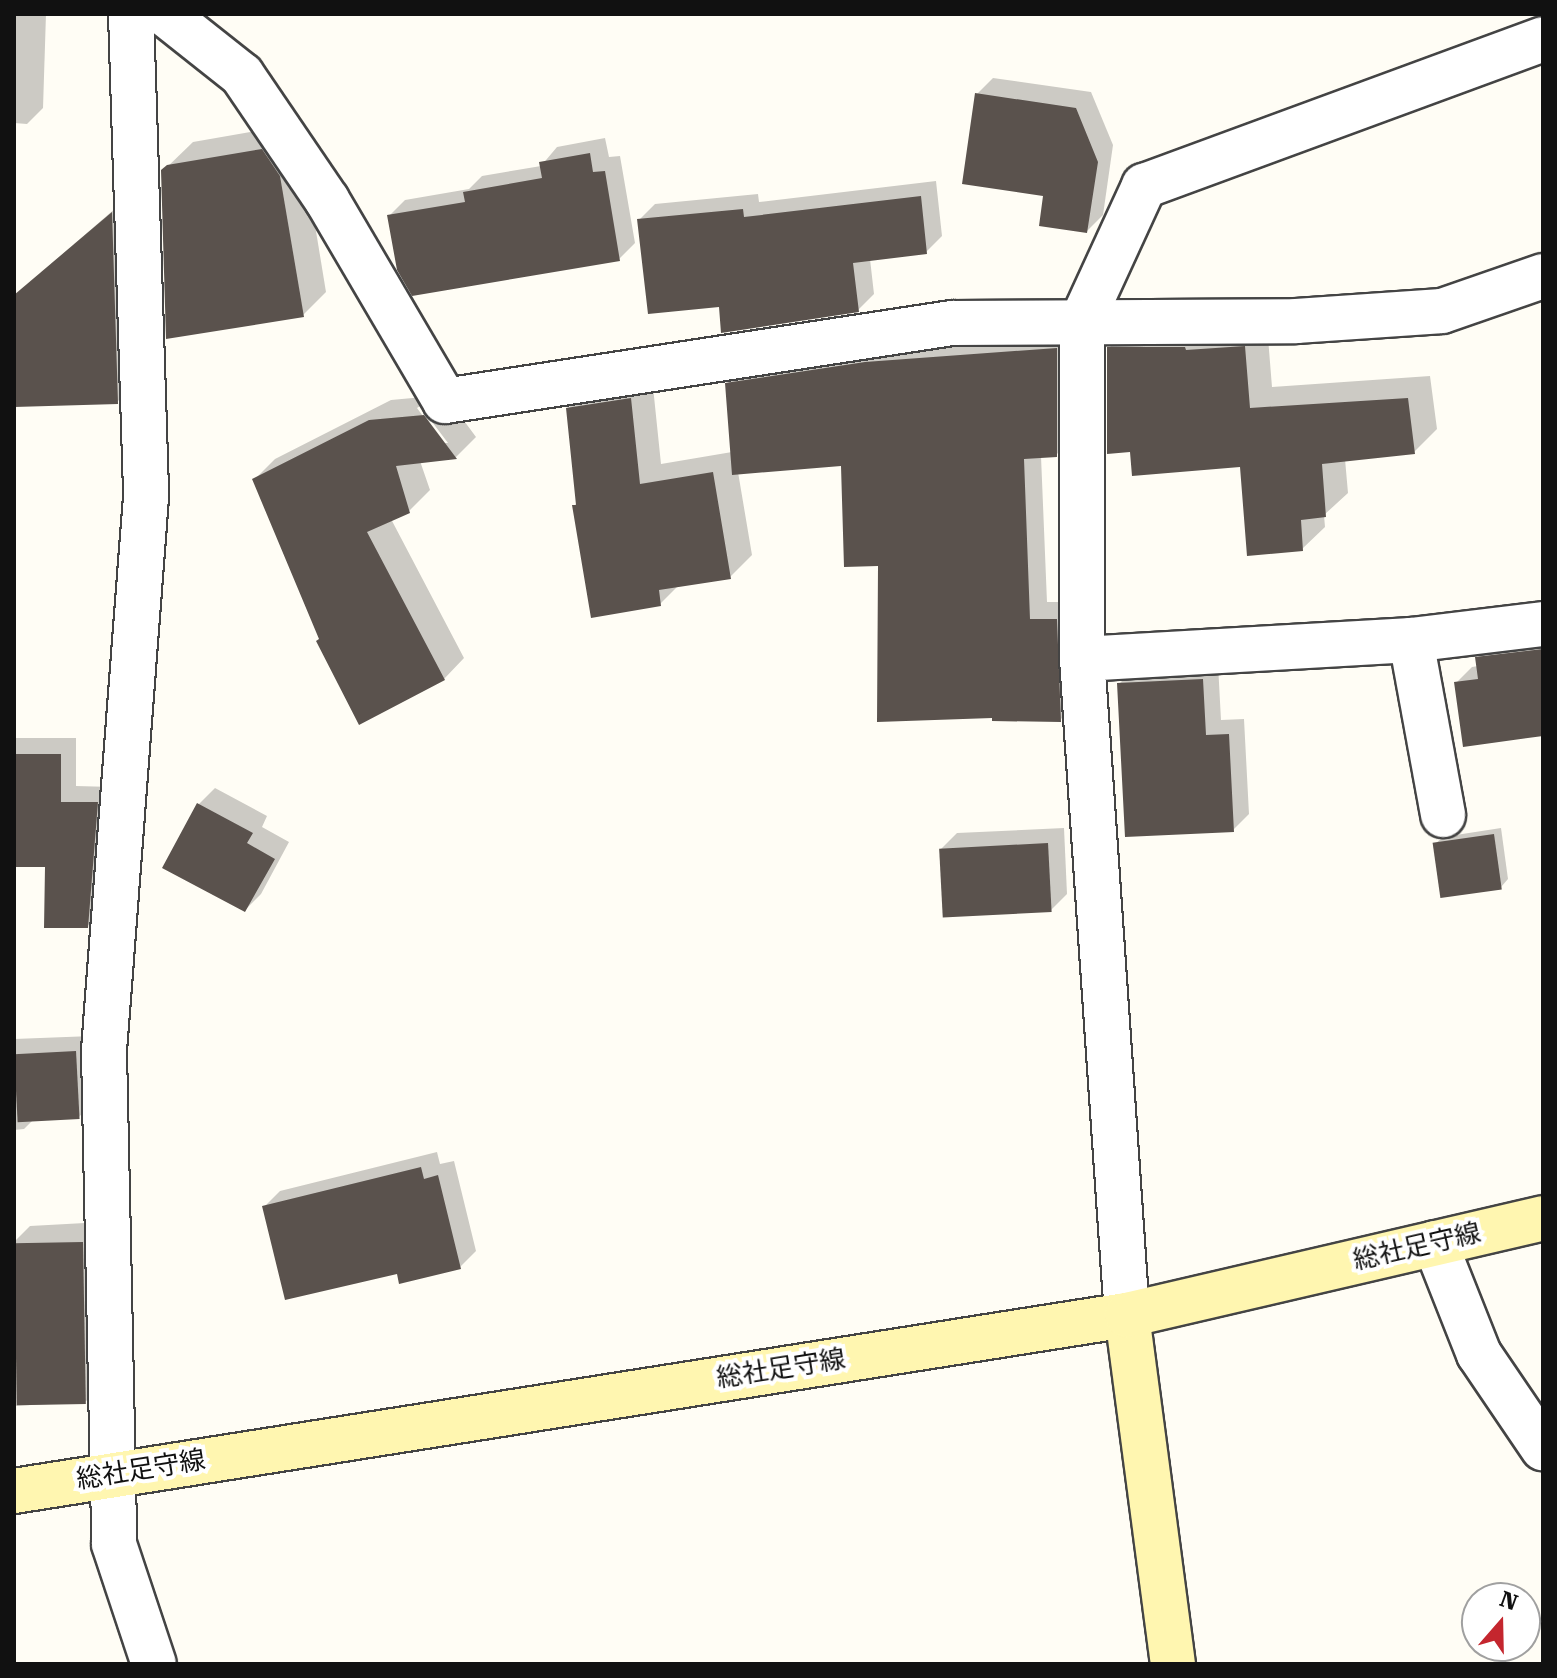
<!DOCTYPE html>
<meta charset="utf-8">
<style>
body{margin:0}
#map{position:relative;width:1557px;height:1678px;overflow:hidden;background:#fffdf5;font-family:"Roboto Serif","Noto Sans JP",serif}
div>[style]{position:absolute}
.shadow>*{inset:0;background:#0003}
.building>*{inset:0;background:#5a524d;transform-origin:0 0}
.roads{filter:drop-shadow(2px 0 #444) drop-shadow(-2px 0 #444) drop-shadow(0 2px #444) drop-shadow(0 -2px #444)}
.street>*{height:44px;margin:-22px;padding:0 22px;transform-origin:22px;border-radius:22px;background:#fff}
.secondary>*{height:44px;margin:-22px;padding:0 22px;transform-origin:22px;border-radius:22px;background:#fff6b0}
span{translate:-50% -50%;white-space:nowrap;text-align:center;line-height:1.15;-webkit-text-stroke:8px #fff;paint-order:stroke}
.street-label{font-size:26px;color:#111}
.frame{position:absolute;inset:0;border:16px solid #111;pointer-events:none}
.north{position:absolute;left:1461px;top:1582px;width:80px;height:80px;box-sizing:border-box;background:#fff;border:2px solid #a0a0a0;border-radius:50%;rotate:20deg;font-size:22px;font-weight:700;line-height:32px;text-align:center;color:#111}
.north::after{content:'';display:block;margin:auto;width:28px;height:36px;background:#c4262e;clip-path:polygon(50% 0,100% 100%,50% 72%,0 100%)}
</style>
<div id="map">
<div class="shadow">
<div style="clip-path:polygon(14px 14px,46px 14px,43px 108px,27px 124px,14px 123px)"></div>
<div style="clip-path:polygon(993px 78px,1091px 92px,1113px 145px,1103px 215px,1087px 231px,1046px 194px,977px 94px)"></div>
<div style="clip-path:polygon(285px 126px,303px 152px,326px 292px,303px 315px,163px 171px,193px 142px)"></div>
<div style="clip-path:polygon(605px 138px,609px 157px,620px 156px,635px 243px,619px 259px,389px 216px,405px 200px,469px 189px,482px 176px,541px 166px,557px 147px)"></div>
<div style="clip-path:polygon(936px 181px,942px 236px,926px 252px,870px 259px,874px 294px,858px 310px,721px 305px,639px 220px,655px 204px,758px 194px,759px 202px)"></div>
<div style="clip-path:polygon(132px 194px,138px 381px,117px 402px,18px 404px,14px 411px,14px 296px)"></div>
<div style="clip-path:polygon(1267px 325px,1272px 387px,1430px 376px,1437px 429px,1414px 452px,1345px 459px,1348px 493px,1324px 515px,1325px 527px,1302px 549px,1242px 465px,1132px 450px,1109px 348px,1131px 326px)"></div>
<div style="clip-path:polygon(1074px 331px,1074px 437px,1056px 455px,1041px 456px,1047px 602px,1074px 602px,1078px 702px,1060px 720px,880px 564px,843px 464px,738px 472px,752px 555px,730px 577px,679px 585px,660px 604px,574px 506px,578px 502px,568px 408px,590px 386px,652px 377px,661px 464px,732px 452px,727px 384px,745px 366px)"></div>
<div style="clip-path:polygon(evenodd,445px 395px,476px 437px,456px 457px,420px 461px,430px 490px,409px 511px,391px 519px,464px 658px,444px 679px,321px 638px,254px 480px,275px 459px,391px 400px,445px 395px,420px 406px,448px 443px,443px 443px,417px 408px,420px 406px)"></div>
<div style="clip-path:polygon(1543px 636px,1543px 734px,1456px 683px,1472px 667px,1478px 666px,1477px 658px,1493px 642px)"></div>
<div style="clip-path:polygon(1218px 664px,1221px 720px,1244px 719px,1249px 814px,1233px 830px,1119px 684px,1135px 668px)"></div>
<div style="clip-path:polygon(14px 738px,76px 738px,76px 786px,113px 787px,104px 910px,87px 926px,47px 865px,14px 865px)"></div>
<div style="clip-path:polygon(215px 788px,267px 816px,262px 827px,289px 842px,261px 894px,245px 910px,199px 804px)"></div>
<div style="clip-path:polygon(1064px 828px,1067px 894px,1051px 910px,941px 849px,957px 833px)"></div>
<div style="clip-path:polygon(1501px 828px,1508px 879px,1501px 887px,1435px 844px,1443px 837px)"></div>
<div style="clip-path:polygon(92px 1036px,94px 1101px,78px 1118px,34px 1119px,24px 1129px,14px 1130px,14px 1039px)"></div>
<div style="clip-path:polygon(437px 1152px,440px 1164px,454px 1161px,476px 1251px,460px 1267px,398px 1271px,264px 1207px,280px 1191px)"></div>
<div style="clip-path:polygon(103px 1222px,106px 1382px,85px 1402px,14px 1406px,14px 1242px,30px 1226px)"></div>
</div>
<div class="building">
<div style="clip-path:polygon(975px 93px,1076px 108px,1098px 162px,1087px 233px,1039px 226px,1043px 196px,962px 184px)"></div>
<div style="clip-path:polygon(262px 149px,280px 176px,304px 317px,166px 339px,161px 170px,167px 165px)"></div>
<div style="clip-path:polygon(590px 153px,593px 172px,605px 171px,620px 261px,412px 296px,397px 270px,387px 215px,465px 202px,463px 192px,542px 178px,539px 162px)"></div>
<div style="clip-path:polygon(921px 196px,927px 254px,853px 263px,859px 312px,721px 333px,719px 307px,648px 314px,637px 219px,743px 209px,744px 217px)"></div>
<div style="clip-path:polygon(112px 212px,118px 404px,14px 407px,14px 295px)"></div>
<div style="clip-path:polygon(1245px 346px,1250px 408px,1408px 398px,1415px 454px,1322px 464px,1326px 517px,1301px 520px,1303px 551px,1247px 556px,1240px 467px,1132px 476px,1130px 452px,1107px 454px,1107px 347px,1185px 347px,1186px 350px)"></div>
<div style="clip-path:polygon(1057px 348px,1057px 457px,1024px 459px,1030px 619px,1057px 619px,1061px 722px,992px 721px,992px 718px,877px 722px,878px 566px,844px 567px,841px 466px,732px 475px,725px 383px,865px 362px)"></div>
<div style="clip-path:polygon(631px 398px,640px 484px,713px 472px,731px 579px,659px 590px,661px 606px,591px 618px,572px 505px,576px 505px,566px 408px)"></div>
<div style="clip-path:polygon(424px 415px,457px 459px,396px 466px,410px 513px,367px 532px,445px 680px,359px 725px,316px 641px,319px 639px,252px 479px,369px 420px)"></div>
<div style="clip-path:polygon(1543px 649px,1543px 736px,1463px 747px,1454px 682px,1478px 679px,1475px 657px)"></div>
<div style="clip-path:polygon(1203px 679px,1206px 735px,1229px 734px,1234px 832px,1125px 837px,1117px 683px)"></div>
<div style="clip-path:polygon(14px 754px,61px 754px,61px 802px,98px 802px,88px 928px,44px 928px,45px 867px,14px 867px)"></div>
<div style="clip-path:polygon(197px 803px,253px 833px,247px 843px,275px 859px,245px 912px,162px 868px)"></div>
<div style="left:1494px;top:834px;width:56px;height:62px;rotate:82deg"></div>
<div style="left:1048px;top:843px;width:69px;height:109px;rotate:87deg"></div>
<div style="left:76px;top:1051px;width:68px;height:62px;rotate:87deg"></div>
<div style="clip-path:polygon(421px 1167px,424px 1179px,438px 1175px,461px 1269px,399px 1284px,397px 1274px,285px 1300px,262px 1206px)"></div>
<div style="left:83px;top:1242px;width:162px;height:69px;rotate:89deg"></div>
</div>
<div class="roads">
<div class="street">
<div style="left:131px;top:14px;width:483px;rotate:88.2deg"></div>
<div style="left:146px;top:497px;width:556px;rotate:94.34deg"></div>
<div style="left:104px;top:1051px;width:493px;rotate:88.8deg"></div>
<div style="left:114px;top:1544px;width:126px;rotate:71.6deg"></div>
<div style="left:165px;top:14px;width:98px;rotate:38.4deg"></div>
<div style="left:242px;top:75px;width:151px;rotate:55.8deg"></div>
<div style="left:327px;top:200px;width:233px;rotate:59.6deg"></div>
<div style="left:445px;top:401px;width:513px;rotate:-8.75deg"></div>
<div style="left:952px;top:323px;width:344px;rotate:-0.3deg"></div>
<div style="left:1296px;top:321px;width:146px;rotate:-3.9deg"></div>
<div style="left:1442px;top:311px;width:107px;rotate:-19.1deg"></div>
<div style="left:1411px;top:640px;width:178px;rotate:79.6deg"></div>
<div style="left:1082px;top:659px;width:330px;rotate:-3.3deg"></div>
<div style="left:1411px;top:640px;width:133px;rotate:-6.9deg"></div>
<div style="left:1435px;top:1243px;width:119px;rotate:68.4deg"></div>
<div style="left:1479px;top:1354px;width:114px;rotate:55.8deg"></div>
<div style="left:1127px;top:1315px;width:658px;rotate:-93.92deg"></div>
<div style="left:1082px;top:659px;width:338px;rotate:-90deg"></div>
<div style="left:1082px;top:321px;width:149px;rotate:-65.3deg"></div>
<div style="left:1144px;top:186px;width:425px;rotate:-20.2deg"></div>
</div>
<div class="secondary">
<div style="left:1127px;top:1315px;width:352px;rotate:82.5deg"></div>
<div style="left:14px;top:1491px;width:1127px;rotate:-8.99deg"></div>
<div style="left:1127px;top:1315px;width:427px;rotate:-13.1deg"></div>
</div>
</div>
<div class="street-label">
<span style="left:1417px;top:1247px;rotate:-13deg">総社足守線</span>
<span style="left:781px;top:1369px;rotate:-9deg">総社足守線</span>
<span style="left:141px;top:1470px;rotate:-9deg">総社足守線</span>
</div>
<div class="frame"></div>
<div class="north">N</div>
</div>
